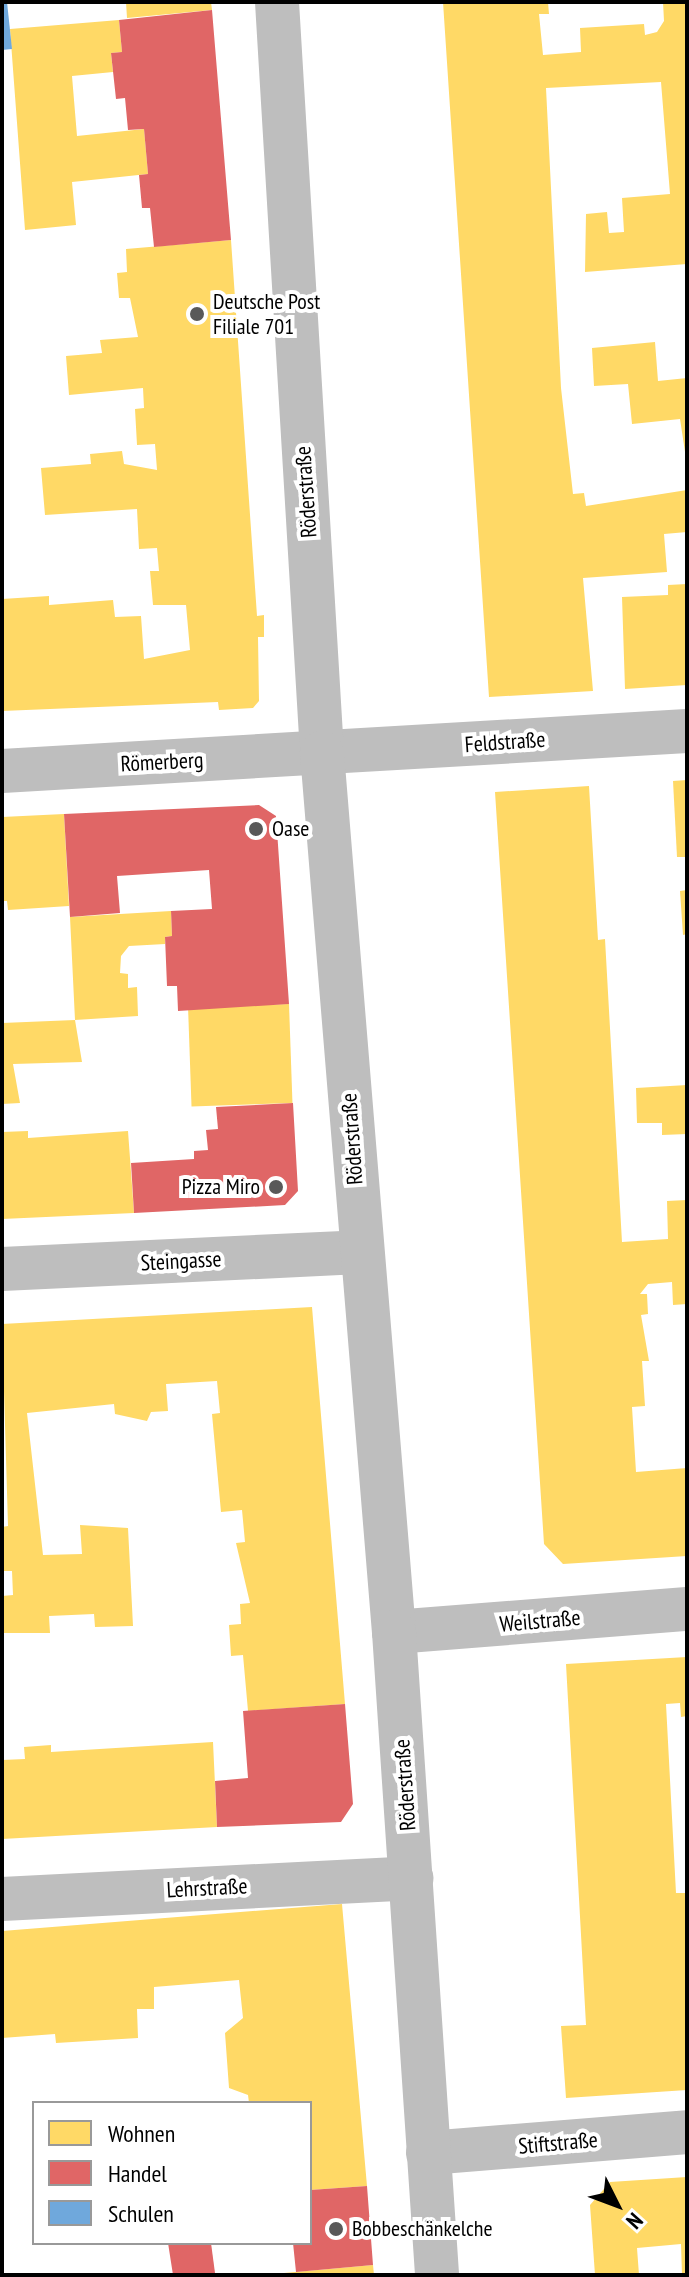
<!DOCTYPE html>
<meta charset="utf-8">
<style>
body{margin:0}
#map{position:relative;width:689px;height:2277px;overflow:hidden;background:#fff;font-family:"PT Sans Narrow",sans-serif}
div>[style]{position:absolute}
.homes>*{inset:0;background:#ffd966;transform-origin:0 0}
.shops>*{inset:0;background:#e06666}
.schools>*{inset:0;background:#6fa8dc}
.minor>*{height:44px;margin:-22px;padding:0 22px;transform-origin:22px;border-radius:22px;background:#bebebe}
.tertiary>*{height:44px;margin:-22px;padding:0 22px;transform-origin:22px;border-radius:22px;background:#bebebe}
.dots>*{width:22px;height:22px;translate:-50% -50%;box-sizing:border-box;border:4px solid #fff;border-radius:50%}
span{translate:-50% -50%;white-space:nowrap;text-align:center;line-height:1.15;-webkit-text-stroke:8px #fff;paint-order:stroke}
.poi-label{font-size:22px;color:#000}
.left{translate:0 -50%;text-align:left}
.right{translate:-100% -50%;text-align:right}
.street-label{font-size:22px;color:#000}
.frame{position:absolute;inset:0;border:4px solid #000;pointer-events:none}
.legend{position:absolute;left:32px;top:2101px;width:280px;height:144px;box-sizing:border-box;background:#fff;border:2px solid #999;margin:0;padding:10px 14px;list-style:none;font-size:24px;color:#000}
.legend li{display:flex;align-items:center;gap:16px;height:40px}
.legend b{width:40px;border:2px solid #999}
.north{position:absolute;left:577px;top:2165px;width:80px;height:80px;-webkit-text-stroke:6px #fff;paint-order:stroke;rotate:132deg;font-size:22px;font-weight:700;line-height:32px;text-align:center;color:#000}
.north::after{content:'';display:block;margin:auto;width:28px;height:36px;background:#000;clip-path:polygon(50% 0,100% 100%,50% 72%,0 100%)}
</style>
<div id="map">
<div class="homes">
<div style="clip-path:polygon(126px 2px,211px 2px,212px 10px,127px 18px)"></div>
<div style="clip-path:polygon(443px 2px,548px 2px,549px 14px,539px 14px,543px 55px,581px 52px,580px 28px,644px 24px,645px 35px,657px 32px,664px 21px,663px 2px,687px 2px,687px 264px,585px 272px,586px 214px,607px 212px,609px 233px,624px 232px,622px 198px,670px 194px,661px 82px,546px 88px,561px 388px,573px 494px,584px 493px,586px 506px,687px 490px,687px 532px,664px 534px,667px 572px,583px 578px,593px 691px,489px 697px)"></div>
<div style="clip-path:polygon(119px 20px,122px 52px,111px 53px,113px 72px,72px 76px,77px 136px,144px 129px,148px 174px,72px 182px,76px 225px,25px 230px,10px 29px)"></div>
<div style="clip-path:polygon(231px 240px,257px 616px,264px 615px,264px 637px,258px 637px,259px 701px,253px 708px,219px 710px,218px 702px,2px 711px,2px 599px,49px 596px,49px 605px,113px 600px,115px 617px,141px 616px,144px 659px,190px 650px,186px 605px,153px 605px,150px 571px,159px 571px,157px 548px,139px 549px,137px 509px,45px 515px,41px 468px,91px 464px,90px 454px,122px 451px,124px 464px,157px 470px,155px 444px,137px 445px,135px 409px,144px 408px,143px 388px,69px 395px,66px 356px,102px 353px,100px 340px,138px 337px,130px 298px,119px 298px,117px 273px,127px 272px,126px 249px)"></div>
<div style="clip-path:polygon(655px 342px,658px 381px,687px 378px,687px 465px,680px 419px,632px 424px,628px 384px,594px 386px,592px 348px)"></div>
<div style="clip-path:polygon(687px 584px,687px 685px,625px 689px,622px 597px,668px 595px,668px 585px)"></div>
<div style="clip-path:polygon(687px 780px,687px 857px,677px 857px,673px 781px)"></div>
<div style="clip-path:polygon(589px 786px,598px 940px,605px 939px,622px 1242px,668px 1239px,667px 1201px,687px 1200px,687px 1304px,673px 1305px,672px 1282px,648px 1284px,640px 1294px,647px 1294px,648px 1314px,641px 1315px,649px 1361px,642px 1361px,645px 1406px,632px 1407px,636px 1472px,687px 1468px,687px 1556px,563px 1564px,544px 1544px,495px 792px)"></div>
<div style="clip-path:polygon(64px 814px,69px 906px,8px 910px,7px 901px,2px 901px,2px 817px)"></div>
<div style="clip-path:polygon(687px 890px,687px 934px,683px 935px,680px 891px)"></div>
<div style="clip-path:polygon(171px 911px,172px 936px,165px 937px,165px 944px,129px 946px,121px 956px,120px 973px,128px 974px,128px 988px,137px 987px,138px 1016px,75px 1020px,70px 917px)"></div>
<div style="left:289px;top:1004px;width:99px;height:101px;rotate:88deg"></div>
<div style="clip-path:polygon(75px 1020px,82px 1062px,13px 1064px,20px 1103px,2px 1104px,2px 1023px)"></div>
<div style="clip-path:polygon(687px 1085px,687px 1134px,662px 1135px,662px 1123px,637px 1123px,636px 1088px)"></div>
<div style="clip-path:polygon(28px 1131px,28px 1138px,128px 1131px,134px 1213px,2px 1219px,2px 1132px)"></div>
<div style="clip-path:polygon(312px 1307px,345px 1704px,248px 1711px,243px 1655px,231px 1656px,229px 1625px,241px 1624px,240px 1604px,250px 1603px,236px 1543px,245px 1542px,242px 1510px,221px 1512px,212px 1414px,220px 1413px,217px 1381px,166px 1384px,168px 1411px,151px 1412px,147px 1421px,115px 1414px,114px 1404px,27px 1413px,43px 1555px,82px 1554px,80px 1525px,128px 1528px,133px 1626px,95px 1627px,94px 1614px,49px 1616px,50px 1633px,2px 1633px,2px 1596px,13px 1595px,12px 1571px,2px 1571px,2px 1527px,8px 1526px,2px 1324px)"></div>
<div style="clip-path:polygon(687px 1657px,687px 1716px,681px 1717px,680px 1703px,666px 1704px,676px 1893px,687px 1893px,687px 2090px,566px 2098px,561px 2026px,586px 2025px,566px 1664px)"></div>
<div style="clip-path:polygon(213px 1742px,217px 1827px,2px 1839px,2px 1760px,25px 1759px,24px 1747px,51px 1745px,51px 1752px)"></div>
<div style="clip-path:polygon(342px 1904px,367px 2186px,310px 2190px,310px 2103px,249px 2103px,248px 2095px,229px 2088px,225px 2033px,243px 2018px,239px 1980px,154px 1987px,154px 2009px,137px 2009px,138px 2038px,56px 2043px,55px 2034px,2px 2038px,2px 1931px)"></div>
<div style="clip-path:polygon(687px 2177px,687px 2275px,682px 2275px,681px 2244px,637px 2248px,639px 2275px,595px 2275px,590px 2205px,610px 2182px)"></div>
<div style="clip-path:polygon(373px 2265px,374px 2275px,284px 2275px,284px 2273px)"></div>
</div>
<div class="shops">
<div style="clip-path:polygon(212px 10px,231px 240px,154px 247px,150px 208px,142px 208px,139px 175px,148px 174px,144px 129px,128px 130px,125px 98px,116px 99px,111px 53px,122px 52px,119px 20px)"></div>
<div style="clip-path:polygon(259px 805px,276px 816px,289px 1004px,178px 1011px,177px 986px,167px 986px,165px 937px,172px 936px,171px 911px,212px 909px,209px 870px,117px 876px,120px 913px,70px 917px,64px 814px)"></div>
<div style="clip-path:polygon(293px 1103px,298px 1191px,285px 1205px,134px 1213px,131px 1163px,194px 1159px,194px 1151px,208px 1150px,206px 1130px,218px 1129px,216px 1107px)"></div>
<div style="clip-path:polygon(345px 1704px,353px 1804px,341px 1822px,217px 1827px,215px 1781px,248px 1778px,243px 1711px)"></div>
<div style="clip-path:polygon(367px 2186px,373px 2265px,296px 2272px,293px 2243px,310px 2243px,310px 2190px)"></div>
<div style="clip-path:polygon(168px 2243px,211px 2243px,215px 2273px,173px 2275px)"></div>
</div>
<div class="schools">
<div style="clip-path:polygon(2px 2px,7px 2px,12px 49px,2px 50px)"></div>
</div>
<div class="minor">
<div style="left:2px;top:771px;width:686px;rotate:-3.34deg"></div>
<div style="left:2px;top:1269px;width:358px;rotate:-2.7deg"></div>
<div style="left:394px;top:1632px;width:294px;rotate:-4.5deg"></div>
<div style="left:2px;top:1899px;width:410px;rotate:-2.9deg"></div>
<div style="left:428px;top:2153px;width:260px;rotate:-4.6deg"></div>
</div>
<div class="tertiary">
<div style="left:277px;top:2px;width:752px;rotate:86.57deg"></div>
<div style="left:322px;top:753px;width:882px;rotate:85.32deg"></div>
<div style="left:394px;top:1632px;width:644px;rotate:86.17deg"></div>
</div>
<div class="dots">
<div style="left:197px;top:314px;background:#595959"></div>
<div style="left:256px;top:829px;background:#595959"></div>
<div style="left:276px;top:1187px;background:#595959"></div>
<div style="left:336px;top:2229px;background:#595959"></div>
</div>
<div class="poi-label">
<span class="left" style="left:213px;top:314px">Deutsche Post<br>Filiale 701</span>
<span class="left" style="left:272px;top:829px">Oase</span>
<span class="right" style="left:260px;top:1187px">Pizza Miro</span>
<span class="left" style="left:352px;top:2229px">Bobbeschänkelche</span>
</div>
<div class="street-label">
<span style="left:306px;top:492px;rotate:-94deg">Röderstraße</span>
<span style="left:505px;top:742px;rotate:-4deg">Feldstraße</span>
<span style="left:162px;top:762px;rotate:-3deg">Römerberg</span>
<span style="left:352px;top:1139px;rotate:-94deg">Röderstraße</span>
<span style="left:181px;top:1261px;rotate:-3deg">Steingasse</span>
<span style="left:540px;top:1621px;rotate:-5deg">Weilstraße</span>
<span style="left:405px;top:1785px;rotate:-94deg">Röderstraße</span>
<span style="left:207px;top:1888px;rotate:-3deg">Lehrstraße</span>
<span style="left:558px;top:2143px;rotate:-5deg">Stiftstraße</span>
</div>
<div class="frame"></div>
<ul class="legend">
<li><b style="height:22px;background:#ffd966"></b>Wohnen</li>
<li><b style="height:22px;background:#e06666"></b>Handel</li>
<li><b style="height:22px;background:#6fa8dc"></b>Schulen</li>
</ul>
<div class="north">N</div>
</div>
